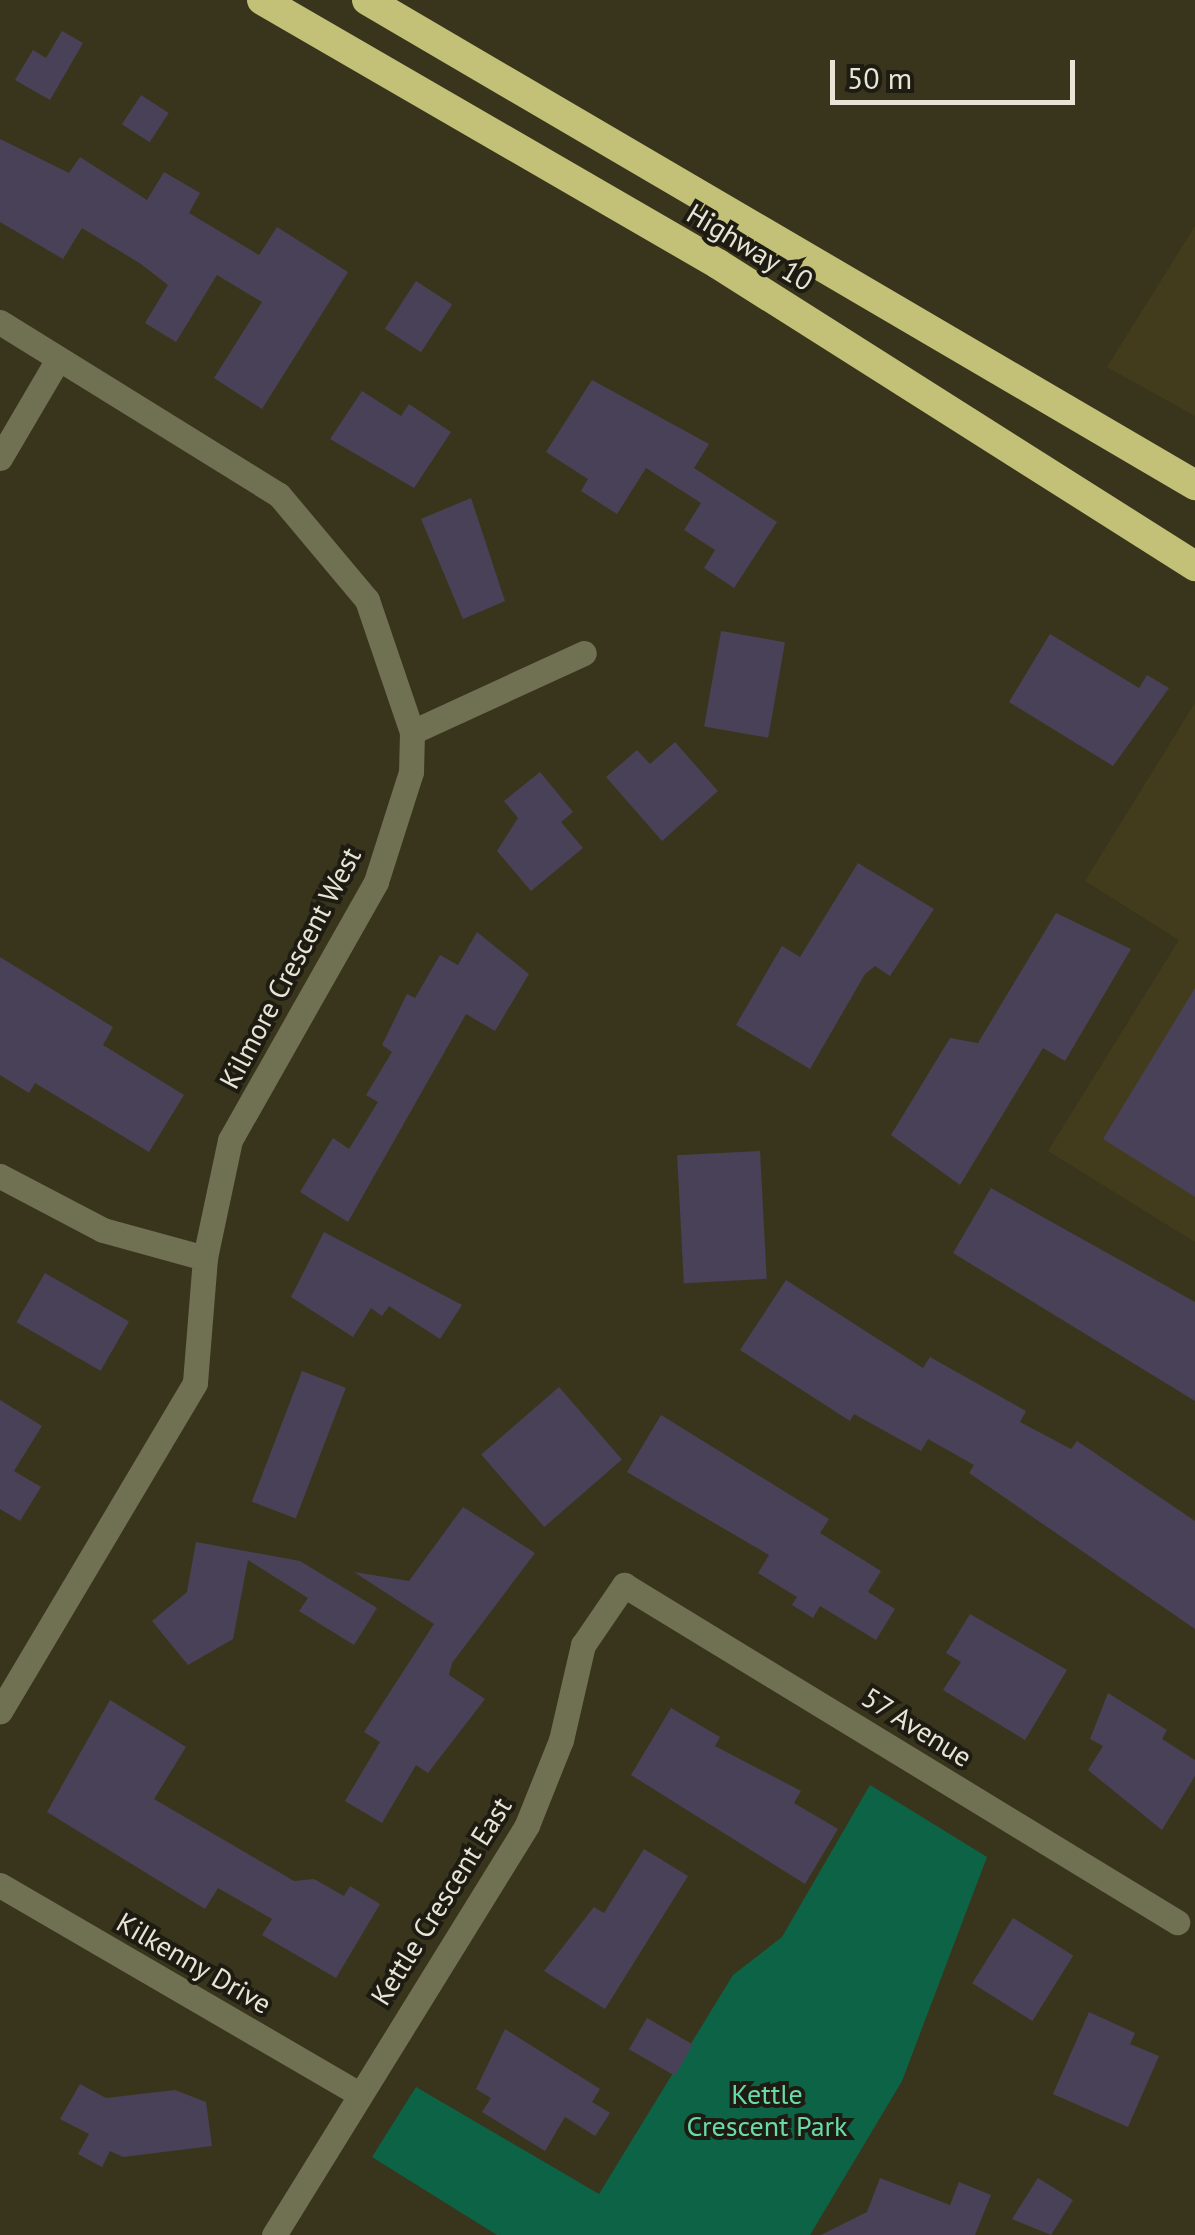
<!DOCTYPE html>
<style>
body{margin:0}
#map{position:relative;width:1195px;height:2235px;overflow:hidden;background:#39351d;font-family:"PT Sans",sans-serif}
div>[style]{position:absolute}
.built>*{inset:0;background:#423c1c}
.green>*{inset:0;background:#0d6346}
.building>*{inset:0;background:#494157;transform-origin:0 0}
.street>*{height:25px;margin:-12.5px;padding:0 12.5px;transform-origin:12.5px;border-radius:12.5px;background:#707053}
.highway>*{height:30px;margin:-15px;padding:0 15px;transform-origin:15px;border-radius:15px;background:#c2c177}
span{translate:-50% -50%;white-space:nowrap;text-align:center;line-height:1.15;-webkit-text-stroke:8px #1e1c12;paint-order:stroke}
.street-label{font-size:28px;color:#e8e5d7}
.park-label{font-size:28px;color:#69daaa}
.scale{position:absolute;left:830px;top:60px;width:245px;height:45px;box-sizing:border-box;border:5px solid #e8e5d7;border-top:0;padding-left:12px;font-size:30px;line-height:35px;white-space:nowrap;color:#e8e5d7;-webkit-text-stroke:8px #1e1c12;paint-order:stroke}
</style>
<div id="map">
<div class="built">
<div style="clip-path:polygon(1195px 226px,1195px 416px,1107px 367px)"></div>
<div style="clip-path:polygon(1195px 703px,1195px 1242px,1048px 1151px,1179px 940px,1085px 881px)"></div>
</div>
<div class="green">
<div style="clip-path:polygon(870px 1785px,987px 1857px,902px 2081px,810px 2235px,497px 2235px,372px 2157px,416px 2087px,599px 2194px,733px 1975px,782px 1937px)"></div>
</div>
<div class="building">
<div style="clip-path:polygon(62px 31px,83px 43px,50px 100px,15px 80px,33px 50px,46px 58px)"></div>
<div style="left:141px;top:95px;width:33px;height:35px;rotate:33deg"></div>
<div style="clip-path:polygon(0 139px,69px 173px,80px 157px,147px 200px,164px 172px,200px 193px,189px 213px,259px 255px,277px 227px,348px 272px,262px 409px,214px 378px,262px 302px,217px 275px,176px 342px,145px 323px,168px 285px,141px 264px,82px 228px,63px 259px,0 222px)"></div>
<div style="left:416px;top:281px;width:43px;height:57px;rotate:33deg"></div>
<div style="clip-path:polygon(592px 380px,709px 444px,694px 468px,777px 522px,734px 588px,704px 568px,715px 550px,684px 530px,701px 503px,646px 468px,617px 514px,581px 491px,588px 479px,546px 452px)"></div>
<div style="clip-path:polygon(362px 391px,401px 416px,409px 404px,451px 432px,414px 488px,330px 439px)"></div>
<div style="clip-path:polygon(471px 498px,505px 601px,463px 619px,421px 519px)"></div>
<div style="left:721px;top:631px;width:65px;height:97px;rotate:10deg"></div>
<div style="clip-path:polygon(1050px 634px,1139px 688px,1147px 675px,1169px 688px,1113px 766px,1009px 702px)"></div>
<div style="clip-path:polygon(675px 742px,718px 791px,662px 841px,606px 777px,637px 750px,650px 764px)"></div>
<div style="clip-path:polygon(540px 772px,573px 812px,561px 822px,583px 848px,531px 891px,497px 851px,518px 818px,504px 801px)"></div>
<div style="clip-path:polygon(858px 863px,934px 909px,890px 976px,875px 966px,865px 974px,810px 1069px,736px 1025px,782px 946px,800px 957px)"></div>
<div style="clip-path:polygon(1056px 913px,1131px 949px,1065px 1061px,1043px 1048px,960px 1185px,891px 1135px,950px 1038px,978px 1043px)"></div>
<div style="clip-path:polygon(477px 932px,529px 974px,495px 1031px,466px 1014px,348px 1222px,300px 1192px,333px 1138px,349px 1149px,378px 1102px,366px 1095px,392px 1052px,382px 1045px,407px 994px,415px 998px,440px 955px,458px 965px)"></div>
<div style="clip-path:polygon(0 957px,113px 1027px,103px 1045px,184px 1095px,149px 1152px,35px 1083px,29px 1093px,0 1075px)"></div>
<div style="clip-path:polygon(1195px 988px,1195px 1197px,1103px 1139px)"></div>
<div style="left:760px;top:1151px;width:128px;height:83px;rotate:87deg"></div>
<div style="clip-path:polygon(991px 1188px,1195px 1302px,1195px 1401px,953px 1253px)"></div>
<div style="clip-path:polygon(324px 1232px,462px 1305px,440px 1339px,389px 1306px,382px 1316px,371px 1308px,353px 1337px,291px 1297px)"></div>
<div style="left:45px;top:1273px;width:97px;height:57px;rotate:30deg"></div>
<div style="clip-path:polygon(786px 1280px,923px 1368px,930px 1357px,1026px 1411px,1020px 1422px,1071px 1449px,1077px 1441px,1195px 1521px,1195px 1629px,969px 1473px,974px 1465px,928px 1439px,921px 1451px,854px 1414px,850px 1421px,740px 1350px)"></div>
<div style="left:302px;top:1371px;width:47px;height:140px;rotate:21deg"></div>
<div style="left:559px;top:1387px;width:96px;height:103px;rotate:49deg"></div>
<div style="clip-path:polygon(0 1400px,42px 1426px,14px 1471px,41px 1487px,20px 1521px,0 1509px)"></div>
<div style="clip-path:polygon(661px 1415px,829px 1519px,820px 1533px,881px 1571px,868px 1592px,895px 1609px,876px 1640px,820px 1606px,813px 1618px,792px 1605px,797px 1597px,758px 1573px,769px 1555px,627px 1472px)"></div>
<div style="clip-path:polygon(463px 1507px,535px 1553px,452px 1663px,449px 1675px,485px 1699px,428px 1773px,416px 1765px,382px 1823px,345px 1801px,380px 1742px,364px 1732px,434px 1624px,354px 1572px,409px 1581px)"></div>
<div style="clip-path:polygon(196px 1542px,300px 1561px,377px 1608px,354px 1645px,299px 1611px,308px 1598px,248px 1560px,233px 1639px,188px 1665px,152px 1621px,187px 1592px)"></div>
<div style="clip-path:polygon(970px 1614px,1067px 1670px,1025px 1740px,943px 1690px,961px 1662px,946px 1653px)"></div>
<div style="clip-path:polygon(1108px 1693px,1167px 1730px,1162px 1739px,1195px 1760px,1195px 1776px,1162px 1830px,1088px 1770px,1103px 1746px,1090px 1739px)"></div>
<div style="clip-path:polygon(110px 1700px,186px 1747px,154px 1799px,294px 1881px,314px 1879px,344px 1896px,350px 1886px,380px 1904px,336px 1978px,262px 1935px,272px 1919px,218px 1888px,205px 1909px,47px 1812px)"></div>
<div style="clip-path:polygon(671px 1708px,720px 1737px,715px 1746px,801px 1791px,794px 1803px,838px 1829px,805px 1884px,631px 1775px)"></div>
<div style="clip-path:polygon(644px 1849px,688px 1876px,605px 2009px,544px 1971px,594px 1907px,604px 1913px)"></div>
<div style="left:1013px;top:1918px;width:71px;height:77px;rotate:32deg"></div>
<div style="clip-path:polygon(1089px 2012px,1135px 2033px,1130px 2044px,1159px 2056px,1128px 2127px,1053px 2094px)"></div>
<div style="left:647px;top:2018px;width:53px;height:36px;rotate:30deg"></div>
<div style="clip-path:polygon(505px 2029px,600px 2089px,592px 2102px,610px 2113px,595px 2136px,565px 2117px,545px 2151px,482px 2112px,491px 2098px,476px 2089px)"></div>
<div style="clip-path:polygon(80px 2084px,106px 2098px,175px 2090px,206px 2102px,212px 2146px,123px 2157px,110px 2151px,102px 2167px,78px 2154px,89px 2134px,60px 2119px)"></div>
<div style="clip-path:polygon(880px 2178px,950px 2205px,959px 2182px,991px 2195px,975px 2235px,821px 2235px,867px 2212px)"></div>
<div style="clip-path:polygon(1038px 2178px,1073px 2200px,1051px 2235px,1012px 2219px)"></div>
</div>
<div class="street">
<div style="left:0;top:322px;width:328px;rotate:31.8deg"></div>
<div style="left:279px;top:495px;width:137px;rotate:50deg"></div>
<div style="left:367px;top:600px;width:139px;rotate:71.2deg"></div>
<div style="left:412px;top:732px;width:40px;rotate:91.4deg"></div>
<div style="left:411px;top:772px;width:115px;rotate:107.7deg"></div>
<div style="left:376px;top:882px;width:296px;rotate:119.5deg"></div>
<div style="left:230px;top:1140px;width:121px;rotate:102deg"></div>
<div style="left:205px;top:1258px;width:125px;rotate:94.6deg"></div>
<div style="left:195px;top:1383px;width:382px;rotate:120.7deg"></div>
<div style="left:0;top:458px;width:115px;rotate:-59.6deg"></div>
<div style="left:412px;top:732px;width:189px;rotate:-24.7deg"></div>
<div style="left:0;top:1176px;width:116px;rotate:27.7deg"></div>
<div style="left:103px;top:1230px;width:106px;rotate:15.4deg"></div>
<div style="left:0;top:1885px;width:413px;rotate:30.2deg"></div>
<div style="left:274px;top:2235px;width:482px;rotate:-58.3deg"></div>
<div style="left:527px;top:1825px;width:92px;rotate:-68.2deg"></div>
<div style="left:561px;top:1740px;width:98px;rotate:-77deg"></div>
<div style="left:583px;top:1645px;width:73px;rotate:-55.7deg"></div>
<div style="left:624px;top:1585px;width:648px;rotate:31.36deg"></div>
</div>
<div class="highway">
<div style="left:262px;top:0;width:527px;rotate:30.07deg"></div>
<div style="left:718px;top:264px;width:565px;rotate:32.34deg"></div>
<div style="left:367px;top:0;width:960px;rotate:30.36deg"></div>
</div>
<div class="street-label">
<span style="left:750px;top:247px;rotate:31deg">Highway 10</span>
<span style="left:290px;top:968px;rotate:-62deg">Kilmore Crescent West</span>
<span style="left:917px;top:1727px;rotate:32deg">57 Avenue</span>
<span style="left:441px;top:1901px;rotate:-58deg">Kettle Crescent East</span>
<span style="left:194px;top:1963px;rotate:30deg">Kilkenny Drive</span>
</div>
<div class="park-label">
<span style="left:767px;top:2110px">Kettle<br>Crescent Park</span>
</div>
<div class="scale">50 m</div>
</div>
